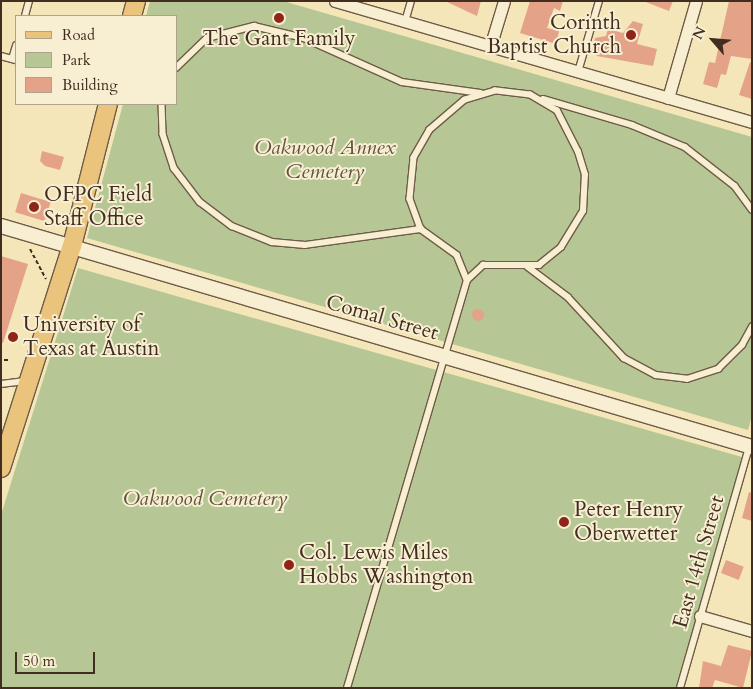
<!DOCTYPE html>
<html>
<head>
<meta charset="utf-8">
<style>
	body { margin:0 }
	#map { position:relative; width:753px; height:689px; overflow:hidden; background:#f5e6b9; font-family:Cardo,serif }
	div>[style] { position:absolute }
	.green>* { inset:0; background:#b6c694 }
	.building>* { inset:0; background:#e4a389; transform-origin:0 0 }
	.round { border-radius:50% }
	.path>* { height:2px; margin-top:-1px; transform-origin:0; background:repeating-linear-gradient(90deg,#422d21 0 4px,transparent 0 6.5px) }
	.roads { filter:drop-shadow(1px 0 #6f5b47) drop-shadow(-1px 0 #6f5b47) drop-shadow(0 1px #6f5b47) drop-shadow(0 -1px #6f5b47) }
	.service>* { height:5.5px; margin:-2.75px; padding:0 2.75px; transform-origin:2.75px; border-radius:2.75px; background:#f8efd2 }
	.minor>* { height:11px; margin:-5.5px; padding:0 5.5px; transform-origin:5.5px; border-radius:5.5px; background:#f8efd2 }
	.tertiary>* { height:14px; margin:-7px; padding:0 7px; transform-origin:7px; border-radius:7px; background:#f8efd2 }
	.primary>* { height:18px; margin:-9px; padding:0 9px; transform-origin:9px; border-radius:9px; background:#eac37c }
	.dots>* { width:14px; height:14px; translate:-50% -50%; box-sizing:border-box; border:2px solid #f8efd2; border-radius:50% }
	span { translate:-50% -50%; white-space:nowrap; text-align:center; line-height:1.15; -webkit-text-stroke:4px #f8efd2; paint-order:stroke }
	.poi-label { font-size:21px; color:#422d21 }
	.right { translate:-100% -50%; text-align:right }
	.left { translate:0 -50%; text-align:left }
	.park-label { font-size:21px; color:#5f533e; font-style:italic }
	.street-label { font-size:21px; color:#422d21 }
	.frame { position:absolute; inset:0; border:2px solid #422d21; pointer-events:none }
	.legend { position:absolute; left:15px; top:15px; width:162px; height:90px; box-sizing:border-box; background:#f8efd2; border:1px solid #afa18b; margin:0; padding:6px 9px; list-style:none; font-size:15px; color:#422d21 }
	.legend li { display:flex; align-items:center; gap:10px; height:25px }
	.legend b { width:25px; border:1px solid #afa18b }
	.north { position:absolute; left:688px; top:15px; width:50px; height:50px; -webkit-text-stroke:4px #f8efd2; paint-order:stroke; rotate:297deg; font-size:14px; font-weight:700; line-height:20px; text-align:center; color:#422d21 }
	.north::after { content:''; display:block; margin:auto; width:18px; height:22px; background:#422d21; clip-path:polygon(50% 0,100% 100%,50% 72%,0 100%) }
	.scale { position:absolute; left:15px; top:652px; width:80px; height:22px; box-sizing:border-box; border:2px solid #422d21; border-top:0; padding-left:6px; font-size:15px; line-height:18px; white-space:nowrap; color:#422d21; -webkit-text-stroke:4px #f8efd2; paint-order:stroke }
</style>
</head>
<body>
<div id="map">
	<div class="green">
		<div style="clip-path:polygon(150px 1px,283px 1px,752px 137px,752px 416px,748px 430px,87px 238px,123px 104px,176px 104px,176px 16px,146px 16px)"></div>
		<div style="clip-path:polygon(78px 268px,742px 457px,676px 688px,1px 688px,1px 515px)"></div>
	</div>
	<div class="building">
		<div style="clip-path:polygon(445px 1px,481px 1px,477px 16px)"></div>
		<div style="clip-path:polygon(530px 1px,563px 1px,560px 11px,554px 8px,547px 28px,559px 31px,556px 44px,520px 33px)"></div>
		<div style="clip-path:polygon(643px 1px,673px 1px,669px 11px)"></div>
		<div style="clip-path:polygon(729px 1px,752px 1px,752px 59px,731px 56px,726px 75px,721px 74px,717px 88px,703px 84px,709px 62px,715px 63px)"></div>
		<div style="clip-path:polygon(633px 21px,643px 24px,637px 44px,657px 49px,653px 66px,597px 56px,592px 50px,595px 38px,606px 36px,608px 29px,623px 33px)"></div>
		<div style="clip-path:polygon(750px 62px,752px 63px,752px 99px,739px 95px)"></div>
		<div style="clip-path:polygon(42px 151px,64px 157px,60px 170px,45px 166px,40px 161px)"></div>
		<div style="left:21px;top:193px;width:31px;height:20px;rotate:17deg"></div>
		<div style="clip-path:polygon(1px 256px,28px 264px,3px 343px,1px 343px)"></div>
		<div class="round" style="left:472px;top:309px;width:12px;height:12px"></div>
		<div style="clip-path:polygon(749px 492px,752px 493px,752px 521px,742px 518px)"></div>
		<div style="left:726px;top:560px;width:19px;height:14px;rotate:21deg"></div>
		<div style="clip-path:polygon(728px 645px,752px 651px,743px 688px,715px 680px,712px 688px,699px 688px,703px 661px,721px 666px)"></div>
	</div>
	<div class="path">
		<div style="left:30px;top:249px;width:34px;rotate:62deg"></div>
		<div style="left:4px;top:360px;width:5px"></div>
	</div>
	<div class="roads">
		<div class="service">
			<div style="left:25px;top:16px;width:16px;rotate:-75deg"></div>
			<div style="left:405px;top:22px;width:22px;rotate:-74deg"></div>
			<div style="left:1px;top:56px;width:16px;rotate:15deg"></div>
			<div style="left:12px;top:59px;width:14px;rotate:-73deg"></div>
			<div style="left:176px;top:68px;width:43px;rotate:-44.1deg"></div>
			<div style="left:207px;top:38px;width:49px;rotate:-14.3deg"></div>
			<div style="left:254px;top:26px;width:51px;rotate:13.5deg"></div>
			<div style="left:304px;top:38px;width:107px;rotate:24.2deg"></div>
			<div style="left:402px;top:82px;width:79px;rotate:8deg"></div>
			<div style="left:578px;top:72px;width:74px;rotate:-73.5deg"></div>
			<div style="left:543px;top:99px;width:93px;rotate:16.3deg"></div>
			<div style="left:632px;top:125px;width:57px;rotate:22.5deg"></div>
			<div style="left:685px;top:147px;width:63px;rotate:38deg"></div>
			<div style="left:735px;top:186px;width:29px;rotate:54deg"></div>
			<div style="left:162px;top:104px;width:30px;rotate:88deg"></div>
			<div style="left:163px;top:134px;width:36px;rotate:72deg"></div>
			<div style="left:174px;top:168px;width:43px;rotate:52.6deg"></div>
			<div style="left:200px;top:202px;width:40px;rotate:37deg"></div>
			<div style="left:232px;top:226px;width:43px;rotate:21.8deg"></div>
			<div style="left:272px;top:242px;width:33px;rotate:5deg"></div>
			<div style="left:305px;top:245px;width:117px;rotate:-7.9deg"></div>
			<div style="left:528px;top:267px;width:50px;rotate:36.9deg"></div>
			<div style="left:568px;top:297px;width:83px;rotate:47.4deg"></div>
			<div style="left:624px;top:358px;width:36px;rotate:28deg"></div>
			<div style="left:656px;top:375px;width:31px;rotate:7deg"></div>
			<div style="left:687px;top:379px;width:33px;rotate:-18deg"></div>
			<div style="left:718px;top:369px;width:34px;rotate:-45deg"></div>
			<div style="left:742px;top:345px;width:21px;rotate:-61deg"></div>
			<div style="left:1px;top:384px;width:25px;rotate:-7deg"></div>
			<div style="left:347px;top:688px;width:425px;rotate:-73.6deg"></div>
			<div style="left:467px;top:280px;width:22px;rotate:-43deg"></div>
			<div style="left:483px;top:265px;width:56px"></div>
			<div style="left:539px;top:265px;width:28px;rotate:-39deg"></div>
			<div style="left:561px;top:247px;width:42px;rotate:-58.6deg"></div>
			<div style="left:583px;top:211px;width:36px;rotate:-87deg"></div>
			<div style="left:585px;top:175px;width:24px;rotate:-107deg"></div>
			<div style="left:578px;top:152px;width:46px;rotate:-117.1deg"></div>
			<div style="left:557px;top:111px;width:31px;rotate:-149deg"></div>
			<div style="left:530px;top:95px;width:35px;rotate:-173deg"></div>
			<div style="left:495px;top:91px;width:31px;rotate:163deg"></div>
			<div style="left:465px;top:100px;width:46px;rotate:139.4deg"></div>
			<div style="left:430px;top:130px;width:32px;rotate:120deg"></div>
			<div style="left:414px;top:158px;width:41px;rotate:95.6deg"></div>
			<div style="left:410px;top:199px;width:32px;rotate:70deg"></div>
			<div style="left:421px;top:229px;width:44px;rotate:35.8deg"></div>
			<div style="left:457px;top:255px;width:27px;rotate:68deg"></div>
			<div style="left:680px;top:688px;width:251px;rotate:-74deg"></div>
		</div>
		<div class="minor">
			<div style="left:335px;top:1px;width:434px;rotate:16.2deg"></div>
			<div style="left:490px;top:47px;width:48px;rotate:-73.1deg"></div>
			<div style="left:668px;top:98px;width:101px;rotate:-73.9deg"></div>
			<div style="left:700px;top:616px;width:54px;rotate:16.1deg"></div>
		</div>
		<div class="tertiary">
			<div style="left:1px;top:226px;width:783px;rotate:16.4deg"></div>
		</div>
		<div class="primary">
			<div style="left:132px;top:16px;width:16px;rotate:-75deg"></div>
			<div style="left:1px;top:468px;width:233px;rotate:-72.3deg"></div>
			<div style="left:72px;top:246px;width:146px;rotate:-75.8deg"></div>
		</div>
	</div>
	<div class="dots">
		<div style="left:279px;top:18px;background:#8f2418"></div>
		<div style="left:631px;top:35px;background:#8f2418"></div>
		<div style="left:34px;top:207px;background:#8f2418"></div>
		<div style="left:13px;top:337px;background:#8f2418"></div>
		<div style="left:564px;top:522px;background:#8f2418"></div>
		<div style="left:289px;top:565px;background:#8f2418"></div>
	</div>
	<div class="poi-label">
		<span class="right" style="left:621px;top:35px">Corinth<br>Baptist Church</span>
		<span style="left:279px;top:39px">The Gant Family</span>
		<span class="left" style="left:44px;top:207px">OFPC Field<br>Staff Office</span>
		<span class="left" style="left:23px;top:337px">University of<br>Texas at Austin</span>
		<span class="left" style="left:574px;top:522px">Peter Henry<br>Oberwetter</span>
		<span class="left" style="left:299px;top:565px">Col. Lewis Miles<br>Hobbs Washington</span>
	</div>
	<div class="park-label">
		<span style="left:325px;top:160px">Oakwood Annex<br>Cemetery</span>
		<span style="left:205px;top:499px">Oakwood Cemetery</span>
	</div>
	<div class="street-label">
		<span style="left:382px;top:318px;rotate:16deg">Comal Street</span>
		<span style="left:699px;top:562px;rotate:-74deg">East 14th Street</span>
	</div>
	<div class="frame"></div>
	<ul class="legend">
	<li><b style="height:6px;background:#eac37c"></b>Road</li>
	<li><b style="height:14px;background:#b6c694"></b>Park</li>
	<li><b style="height:14px;background:#e4a389"></b>Building</li>
	</ul>
	<div class="north">N</div>
	<div class="scale">50 m</div>
</div>
</body>
</html>
